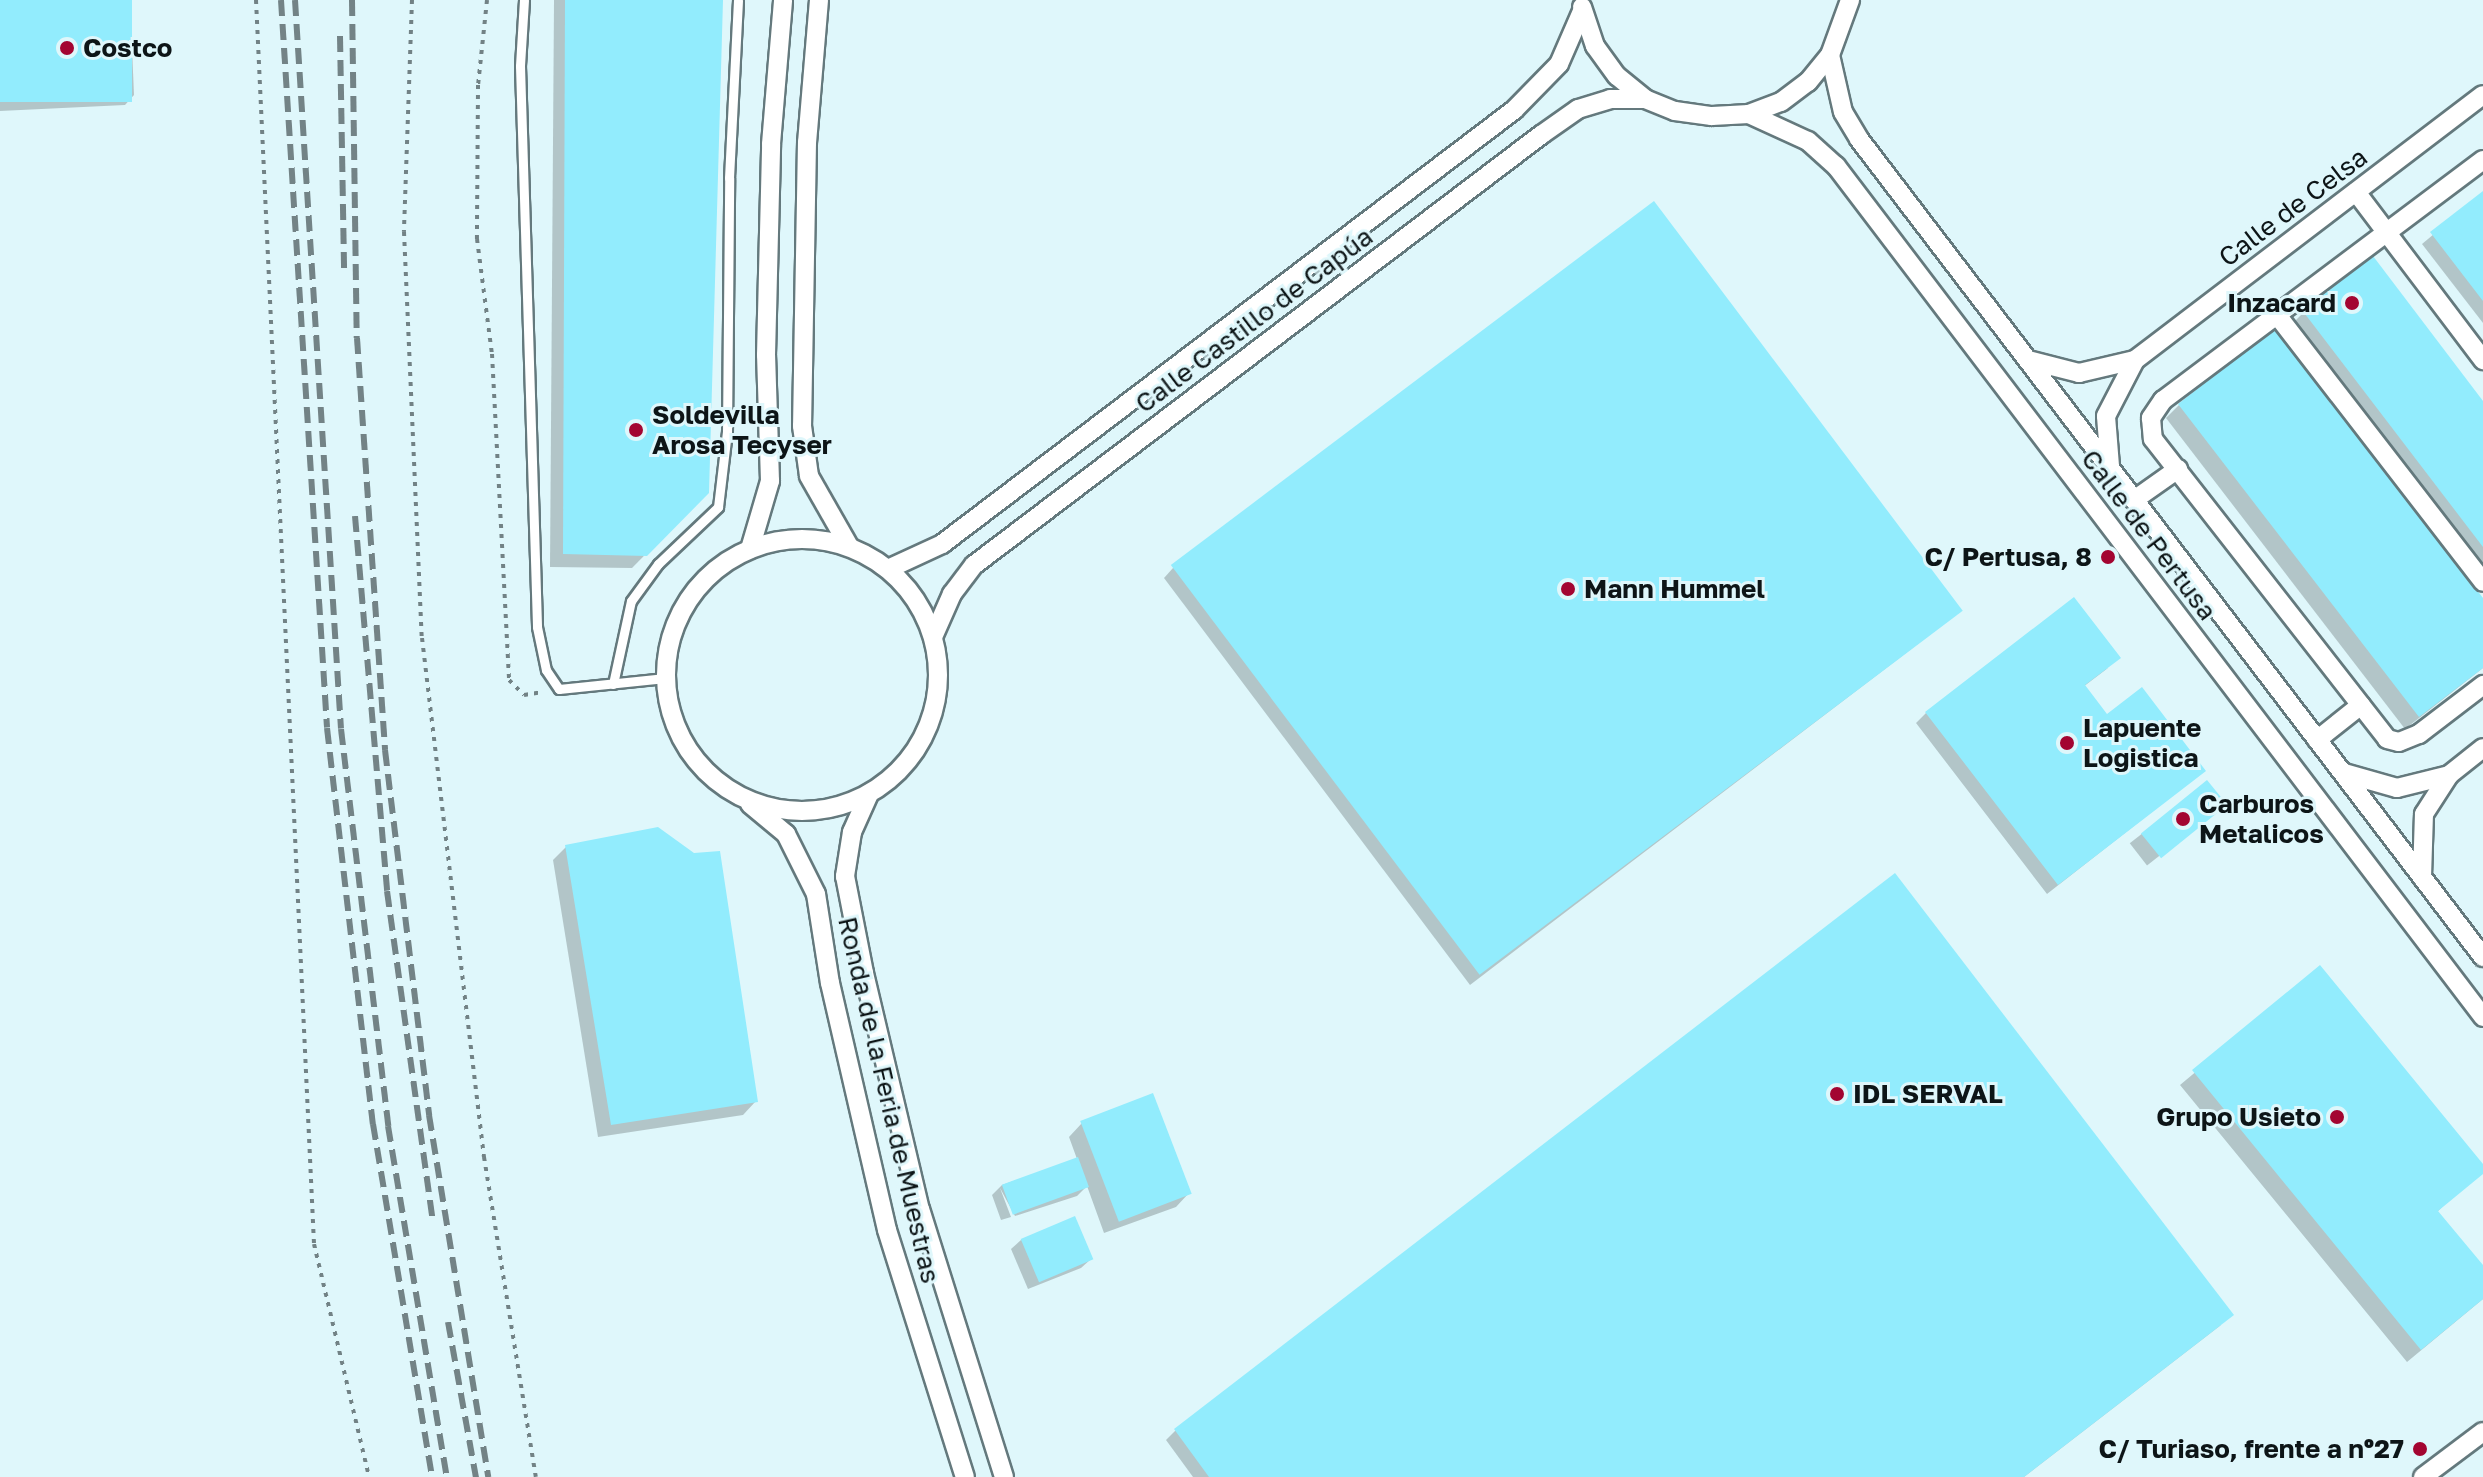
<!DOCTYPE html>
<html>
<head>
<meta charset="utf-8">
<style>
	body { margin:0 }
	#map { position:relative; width:2483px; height:1477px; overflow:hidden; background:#dff7fb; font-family:"Golos Text",sans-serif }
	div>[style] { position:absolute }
	.shadow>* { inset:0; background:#0003; transform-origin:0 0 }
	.building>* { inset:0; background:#92ecfd; transform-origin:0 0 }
	.path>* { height:4px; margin-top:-2px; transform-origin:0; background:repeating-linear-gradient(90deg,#728285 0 4px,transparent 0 10px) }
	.roads { filter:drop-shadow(2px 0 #64797d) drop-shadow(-2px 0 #64797d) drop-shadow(0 2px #64797d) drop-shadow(0 -2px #64797d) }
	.service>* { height:9px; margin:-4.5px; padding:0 4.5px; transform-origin:4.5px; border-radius:4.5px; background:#fff }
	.minor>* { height:18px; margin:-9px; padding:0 9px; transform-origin:9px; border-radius:9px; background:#fff }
	.minor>.ring { margin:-9px; padding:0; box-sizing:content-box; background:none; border:18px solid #fff; border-radius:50% }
	.rail>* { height:6px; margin-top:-3px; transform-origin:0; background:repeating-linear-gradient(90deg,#738386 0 16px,transparent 0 24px) }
	.dots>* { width:22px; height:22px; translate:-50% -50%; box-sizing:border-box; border:4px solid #dff7fb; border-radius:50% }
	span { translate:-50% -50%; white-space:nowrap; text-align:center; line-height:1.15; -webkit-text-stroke:6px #dff7fb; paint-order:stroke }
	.poi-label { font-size:26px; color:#0d1517; font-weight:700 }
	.left { translate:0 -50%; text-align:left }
	.right { translate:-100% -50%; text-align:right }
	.street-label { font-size:26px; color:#0d1517 }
</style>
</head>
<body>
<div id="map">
	<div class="shadow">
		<div style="clip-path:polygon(0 0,130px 0,134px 95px,125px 105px,0 111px)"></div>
		<div style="clip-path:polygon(554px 0,721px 0,707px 492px,632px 568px,550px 567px)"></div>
		<div style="clip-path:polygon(2483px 193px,2483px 323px,2422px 244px)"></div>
		<div style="clip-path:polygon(2304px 312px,2483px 404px,2483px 570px,2294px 322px)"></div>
		<div style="clip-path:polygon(2179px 405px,2483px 601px,2483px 668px,2405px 729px,2166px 418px)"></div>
		<div style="clip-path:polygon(1173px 568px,1961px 611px,1470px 985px,1164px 578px)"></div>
		<div style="clip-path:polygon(2108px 668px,2083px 687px,2106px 717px,2204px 771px,2047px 894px,1916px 723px,1926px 713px)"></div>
		<div style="left:2207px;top:783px;width:28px;height:98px;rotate:52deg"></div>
		<div style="clip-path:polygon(566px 847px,756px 1101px,743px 1115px,598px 1137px,553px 860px)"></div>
		<div style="clip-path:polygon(2320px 968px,2483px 1167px,2437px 1212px,2483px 1268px,2483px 1299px,2407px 1362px,2180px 1085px)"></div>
		<div style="clip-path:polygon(1082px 1123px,1189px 1193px,1176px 1207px,1104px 1233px,1087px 1186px,1077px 1196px,1015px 1216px,1000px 1188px,1011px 1217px,1001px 1220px,992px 1195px,1002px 1185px,1077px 1159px,1069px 1137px)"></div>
		<div style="clip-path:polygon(1021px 1240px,1091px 1259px,1081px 1268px,1028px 1289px,1011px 1249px)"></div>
		<div style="clip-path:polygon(2221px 1325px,2024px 1477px,1193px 1477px,1166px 1440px,1176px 1430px)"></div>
	</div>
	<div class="building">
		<div style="left:0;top:0;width:132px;height:102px"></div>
		<div style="clip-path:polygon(565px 0,723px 0,709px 493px,647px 556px,563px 554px)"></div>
		<div style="clip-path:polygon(2483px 191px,2483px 301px,2430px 232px)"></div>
		<div style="left:1654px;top:201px;width:513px;height:605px;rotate:53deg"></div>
		<div style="clip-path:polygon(2373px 256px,2483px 401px,2483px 547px,2302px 310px)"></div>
		<div style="clip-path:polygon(2275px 328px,2483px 598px,2483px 668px,2419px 717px,2178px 404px)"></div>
		<div style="clip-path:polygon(2074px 597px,2121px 658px,2085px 685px,2107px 714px,2142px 687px,2206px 771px,2058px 885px,1925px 712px)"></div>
		<div style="left:2207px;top:780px;width:32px;height:85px;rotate:51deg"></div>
		<div style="clip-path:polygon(658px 827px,694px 853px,720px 851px,758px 1102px,611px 1125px,565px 845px)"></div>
		<div style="clip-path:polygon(1895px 873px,2234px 1315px,2024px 1477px,1209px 1477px,1174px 1429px)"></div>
		<div style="clip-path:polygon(2320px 965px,2483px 1164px,2483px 1174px,2438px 1211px,2483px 1265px,2483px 1299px,2421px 1350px,2192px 1070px)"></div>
		<div style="left:1153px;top:1093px;width:108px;height:78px;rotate:69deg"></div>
		<div style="left:1078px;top:1157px;width:32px;height:81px;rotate:70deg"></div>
		<div style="left:1075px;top:1216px;width:47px;height:59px;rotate:67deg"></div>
	</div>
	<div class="path">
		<div style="left:256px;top:0;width:1245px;rotate:87.33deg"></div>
		<div style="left:314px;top:1244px;width:239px;rotate:76.7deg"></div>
		<div style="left:412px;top:0;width:232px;rotate:92deg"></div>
		<div style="left:404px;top:232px;width:406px;rotate:87.5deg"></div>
		<div style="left:422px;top:638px;width:523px;rotate:83.19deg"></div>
		<div style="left:484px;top:1157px;width:324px;rotate:80.8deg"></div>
		<div style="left:487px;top:0;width:85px;rotate:96deg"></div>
		<div style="left:478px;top:85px;width:154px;rotate:90.4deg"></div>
		<div style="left:477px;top:239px;width:116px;rotate:82.6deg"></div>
		<div style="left:492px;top:354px;width:326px;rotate:87deg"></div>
		<div style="left:509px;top:680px;width:21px;rotate:45deg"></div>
		<div style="left:524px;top:695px;width:19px;rotate:-9deg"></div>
	</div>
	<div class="roads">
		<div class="service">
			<div style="left:524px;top:0;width:66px;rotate:93.5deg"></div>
			<div style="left:520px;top:66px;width:561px;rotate:88.26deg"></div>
			<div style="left:537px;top:627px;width:44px;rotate:78.2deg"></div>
			<div style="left:546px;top:670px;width:23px;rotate:56deg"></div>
			<div style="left:559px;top:689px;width:107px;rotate:-5.9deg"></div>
			<div style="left:613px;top:684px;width:85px;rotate:-77.8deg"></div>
			<div style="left:631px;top:601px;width:46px;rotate:-53.9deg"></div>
			<div style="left:658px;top:564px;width:83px;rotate:-43.5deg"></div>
			<div style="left:718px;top:507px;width:76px;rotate:-83.2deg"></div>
			<div style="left:727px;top:432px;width:254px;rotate:-89.5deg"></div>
			<div style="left:729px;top:178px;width:178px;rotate:-87.1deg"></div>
		</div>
		<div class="minor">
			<div style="left:819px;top:0;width:143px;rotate:94.8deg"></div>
			<div style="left:807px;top:142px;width:284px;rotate:91deg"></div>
			<div style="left:802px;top:426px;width:50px;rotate:82deg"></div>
			<div style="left:809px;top:476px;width:81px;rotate:60.3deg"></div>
			<div style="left:1582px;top:7px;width:41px;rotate:71.6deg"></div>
			<div style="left:1595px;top:46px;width:37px;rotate:54deg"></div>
			<div style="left:1617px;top:76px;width:36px;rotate:39deg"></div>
			<div style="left:1645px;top:99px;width:32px;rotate:22deg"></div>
			<div style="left:1675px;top:111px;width:37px;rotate:8deg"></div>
			<div style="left:1712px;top:116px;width:37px;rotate:-3deg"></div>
			<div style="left:1749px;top:114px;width:34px;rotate:-21deg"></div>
			<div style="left:1781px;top:102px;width:34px;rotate:-37deg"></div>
			<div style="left:1808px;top:82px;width:35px;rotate:-51deg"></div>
			<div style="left:1830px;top:55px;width:59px;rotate:-70deg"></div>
			<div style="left:1830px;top:55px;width:58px;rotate:77.2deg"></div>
			<div style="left:1843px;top:112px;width:31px;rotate:59deg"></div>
			<div style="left:1859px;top:139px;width:1029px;rotate:52.66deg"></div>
			<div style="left:1749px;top:114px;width:65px;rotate:24.6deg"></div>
			<div style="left:1808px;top:141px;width:38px;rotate:42deg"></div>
			<div style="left:1836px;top:166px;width:1069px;rotate:52.75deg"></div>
			<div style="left:2483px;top:160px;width:400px;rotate:143.1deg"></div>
			<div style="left:2163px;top:400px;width:22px;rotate:124deg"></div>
			<div style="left:2151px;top:418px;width:21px;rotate:85deg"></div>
			<div style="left:2153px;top:439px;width:380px;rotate:52deg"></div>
			<div style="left:2387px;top:739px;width:12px;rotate:14deg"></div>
			<div style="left:2399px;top:742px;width:22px;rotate:-22deg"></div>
			<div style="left:2419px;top:734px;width:81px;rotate:-37.4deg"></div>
			<div style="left:2356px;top:192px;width:211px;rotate:52.9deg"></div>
			<div style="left:2277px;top:315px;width:337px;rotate:52.3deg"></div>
			<div style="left:2028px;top:360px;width:53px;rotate:14.3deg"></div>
			<div style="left:2079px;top:373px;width:57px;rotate:-13.1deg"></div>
			<div style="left:2135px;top:360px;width:437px;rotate:-37.3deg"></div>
			<div style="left:2110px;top:466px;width:50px;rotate:-94.6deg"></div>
			<div style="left:2106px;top:416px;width:63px;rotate:-62.6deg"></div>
			<div style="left:2134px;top:500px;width:54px;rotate:-35.2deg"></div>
			<div class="ring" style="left:666px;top:539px;width:254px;height:254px"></div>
			<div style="left:750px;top:549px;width:71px;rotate:-73.6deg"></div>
			<div style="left:770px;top:481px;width:126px;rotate:-91.8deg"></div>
			<div style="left:766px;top:355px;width:211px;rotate:-88.6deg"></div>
			<div style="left:771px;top:144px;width:144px;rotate:-85.2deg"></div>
			<div style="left:888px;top:569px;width:60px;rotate:-24.8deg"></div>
			<div style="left:942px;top:544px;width:718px;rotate:-37.19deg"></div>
			<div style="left:1514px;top:110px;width:64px;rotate:-45.6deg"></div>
			<div style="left:1559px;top:64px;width:58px;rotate:-66.5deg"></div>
			<div style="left:933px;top:637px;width:47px;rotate:-66.2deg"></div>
			<div style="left:952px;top:594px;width:36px;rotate:-53deg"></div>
			<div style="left:974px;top:565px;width:712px;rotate:-37.18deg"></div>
			<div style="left:1541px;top:135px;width:45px;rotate:-35.1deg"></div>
			<div style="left:1578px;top:109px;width:34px;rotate:-17deg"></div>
			<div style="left:1610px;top:99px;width:35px"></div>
			<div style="left:2317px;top:740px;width:56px;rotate:-38.5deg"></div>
			<div style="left:2344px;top:773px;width:55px;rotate:15.8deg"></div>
			<div style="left:2397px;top:788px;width:54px;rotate:-14deg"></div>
			<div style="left:869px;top:794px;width:42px;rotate:114.1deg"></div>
			<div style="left:852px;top:832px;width:45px;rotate:99deg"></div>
			<div style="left:845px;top:876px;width:99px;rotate:78.9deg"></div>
			<div style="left:864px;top:973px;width:243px;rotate:76.7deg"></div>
			<div style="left:920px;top:1209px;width:281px;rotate:72.6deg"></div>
			<div style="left:750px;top:804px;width:47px;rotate:39.8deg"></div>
			<div style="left:786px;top:834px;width:67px;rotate:63.4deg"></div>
			<div style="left:816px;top:894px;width:90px;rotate:81.1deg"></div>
			<div style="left:830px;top:983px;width:253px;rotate:77deg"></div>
			<div style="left:887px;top:1230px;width:259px;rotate:72.5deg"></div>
			<div style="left:2422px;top:877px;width:63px;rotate:-88.2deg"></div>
			<div style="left:2424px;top:814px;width:46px;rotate:-57.3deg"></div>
			<div style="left:2449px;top:775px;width:43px;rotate:-38.5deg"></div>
			<div style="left:2423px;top:1477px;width:75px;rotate:-36.9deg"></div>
		</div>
	</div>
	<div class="rail">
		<div style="left:281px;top:0;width:729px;rotate:86.38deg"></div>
		<div style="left:327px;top:728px;width:399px;rotate:83.4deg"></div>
		<div style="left:373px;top:1124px;width:358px;rotate:80.5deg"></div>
		<div style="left:295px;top:0;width:730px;rotate:86.39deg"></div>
		<div style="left:341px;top:729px;width:400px;rotate:83.2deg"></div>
		<div style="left:388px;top:1126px;width:356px;rotate:80.5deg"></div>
		<div style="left:352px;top:0;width:338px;rotate:89.2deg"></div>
		<div style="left:357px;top:338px;width:413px;rotate:86.1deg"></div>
		<div style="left:385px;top:750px;width:368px;rotate:83.1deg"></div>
		<div style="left:429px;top:1115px;width:367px;rotate:80.7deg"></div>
		<div style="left:340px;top:36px;width:232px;rotate:89deg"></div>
		<div style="left:355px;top:516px;width:376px;rotate:85.1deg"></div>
		<div style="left:387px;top:891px;width:335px;rotate:82.1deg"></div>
		<div style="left:448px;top:1322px;width:158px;rotate:79.8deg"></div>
	</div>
	<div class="dots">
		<div style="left:67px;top:48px;background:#a30531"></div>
		<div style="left:2352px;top:303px;background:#a30531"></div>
		<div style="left:636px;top:430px;background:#a30531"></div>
		<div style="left:2108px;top:557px;background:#a30531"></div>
		<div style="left:1568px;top:589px;background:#a30531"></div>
		<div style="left:2067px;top:743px;background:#a30531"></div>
		<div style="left:2183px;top:819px;background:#a30531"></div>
		<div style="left:1837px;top:1094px;background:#a30531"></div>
		<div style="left:2337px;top:1117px;background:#a30531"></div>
		<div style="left:2420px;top:1449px;background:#a30531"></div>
	</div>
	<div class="poi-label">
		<span class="left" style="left:83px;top:48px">Costco</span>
		<span class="right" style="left:2336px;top:303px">Inzacard</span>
		<span class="left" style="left:652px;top:430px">Soldevilla<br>Arosa Tecyser</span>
		<span class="right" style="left:2092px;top:557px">C/ Pertusa, 8</span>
		<span class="left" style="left:1584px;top:589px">Mann Hummel</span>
		<span class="left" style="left:2083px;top:743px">Lapuente<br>Logistica</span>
		<span class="left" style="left:2199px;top:819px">Carburos<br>Metalicos</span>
		<span class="left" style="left:1853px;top:1094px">IDL SERVAL</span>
		<span class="right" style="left:2321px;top:1117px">Grupo Usieto</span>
		<span class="right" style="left:2404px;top:1449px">C/ Turiaso, frente a nº27</span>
	</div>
	<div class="street-label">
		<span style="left:2293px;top:207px;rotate:-37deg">Calle de Celsa</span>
		<span style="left:1254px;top:320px;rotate:-37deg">Calle Castillo de Capúa</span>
		<span style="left:2149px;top:535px;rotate:53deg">Calle de Pertusa</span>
		<span style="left:889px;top:1100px;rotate:77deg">Ronda de la Feria de Muestras</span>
	</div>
</div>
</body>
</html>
